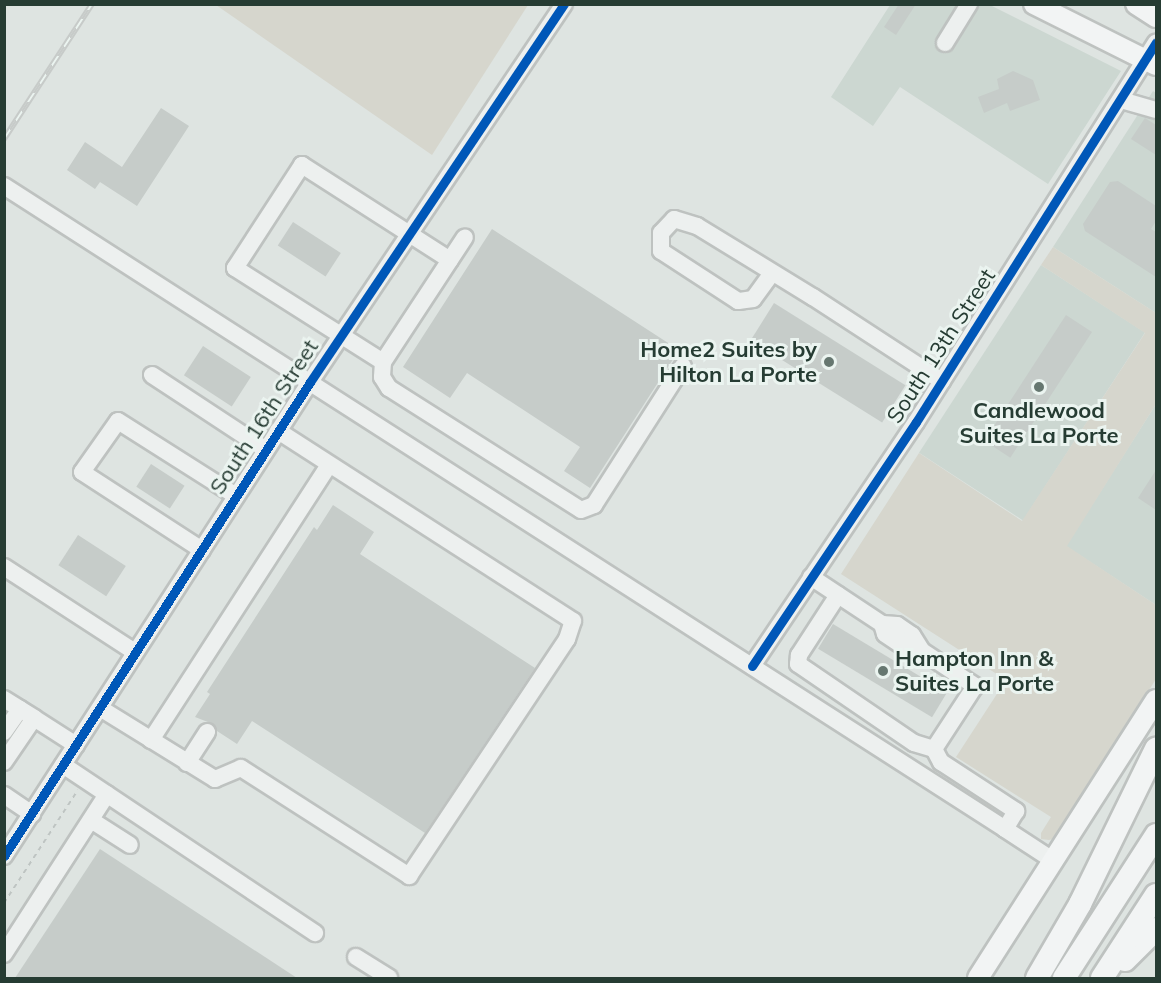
<!DOCTYPE html>
<html>
<head>
<meta charset="utf-8">
<style>
	body { margin:0 }
	#map { position:relative; width:1161px; height:983px; overflow:hidden; background:#dee4e1; font-family:Mulish,sans-serif }
	div>[style] { position:absolute }
	.built>* { inset:0; background:#ccd7d1; transform-origin:0 0 }
	.green>* { inset:0; background:#d6d6cd }
	.building>* { inset:0; background:#c6ccc9; transform-origin:0 0 }
	.path>* { height:2px; margin-top:-1px; transform-origin:0; background:repeating-linear-gradient(90deg,#bec4c2 0 4.5px,transparent 0 9px) }
	.roads { filter:drop-shadow(2px 0 #bec2c0) drop-shadow(-2px 0 #bec2c0) drop-shadow(0 2px #bec2c0) drop-shadow(0 -2px #bec2c0) }
	.minor>* { height:16px; margin:-8px; padding:0 8px; transform-origin:8px; border-radius:8px; background:#edf0ef }
	.major>* { height:20px; margin:-10px; padding:0 10px; transform-origin:10px; border-radius:10px; background:#f2f4f4 }
	.highway>* { height:22px; margin:-11px; padding:0 11px; transform-origin:11px; border-radius:11px; background:#f2f4f4 }
	.rail>* { height:6px; margin-top:-3px; transform-origin:0; background:repeating-linear-gradient(90deg,#ebf4f0 0 11px,#c7cbc9 0 22px); box-sizing:border-box; border-block:2px solid #c7cbc9 }
	.cycleway>* { height:9px; margin:-4.5px; padding:0 4.5px; transform-origin:4.5px; border-radius:4.5px; background:#0057b8 }
	.dots>* { width:16px; height:16px; translate:-50% -50%; box-sizing:border-box; border:3px solid #ebf4f0; border-radius:50% }
	span { translate:-50% -50%; white-space:nowrap; text-align:center; line-height:1.15; -webkit-text-stroke:6px #ebf4f0; paint-order:stroke }
	.street-label { font-size:22px; color:#263c33 }
	.poi-label { font-size:22px; color:#263c33; font-weight:700 }
	.right { translate:-100% -50%; text-align:right }
	.left { translate:0 -50%; text-align:left }
	.frame { position:absolute; inset:0; border:6px solid #263c33; pointer-events:none }
</style>
</head>
<body>
<div id="map">
	<div class="built">
		<div style="clip-path:polygon(890px 5px,990px 5px,1121px 71px,1048px 184px,900px 87px,873px 126px,831px 97px)"></div>
		<div style="clip-path:polygon(1153px 91px,1156px 93px,1156px 313px,1053px 247px)"></div>
		<div style="left:1041px;top:265px;width:124px;height:224px;rotate:33deg"></div>
		<div style="clip-path:polygon(1156px 404px,1156px 605px,1066px 546px)"></div>
	</div>
	<div class="green">
		<div style="clip-path:polygon(216px 5px,528px 5px,432px 155px)"></div>
		<div style="clip-path:polygon(1053px 247px,1156px 313px,1156px 404px,1067px 546px,1156px 605px,1156px 679px,1056px 838px,1049px 840px,1041px 839px,1041px 833px,1051px 817px,956px 757px,1006px 680px,841px 574px,919px 453px,1022px 521px,1145px 333px,1041px 265px)"></div>
	</div>
	<div class="building">
		<div style="clip-path:polygon(899px 4px,916px 4px,896px 35px,884px 27px)"></div>
		<div style="clip-path:polygon(1013px 71px,1033px 80px,1040px 100px,1010px 111px,1007px 103px,984px 113px,978px 97px,999px 89px,997px 79px)"></div>
		<div style="clip-path:polygon(161px 108px,189px 126px,137px 206px,100px 182px,95px 189px,67px 170px,85px 142px,122px 167px)"></div>
		<div style="clip-path:polygon(1145px 118px,1156px 125px,1156px 155px,1131px 139px)"></div>
		<div style="clip-path:polygon(1118px 181px,1156px 206px,1156px 221px,1151px 229px,1156px 232px,1156px 277px,1085px 231px,1083px 224px,1110px 182px)"></div>
		<div style="left:293px;top:222px;width:57px;height:28px;rotate:33deg"></div>
		<div style="clip-path:polygon(492px 229px,679px 350px,590px 488px,564px 471px,580px 447px,467px 373px,450px 398px,403px 367px)"></div>
		<div style="left:774px;top:303px;width:155px;height:44px;rotate:32deg"></div>
		<div style="left:1066px;top:315px;width:31px;height:150px;rotate:33deg"></div>
		<div style="left:203px;top:346px;width:57px;height:35px;rotate:33deg"></div>
		<div style="left:151px;top:464px;width:40px;height:27px;rotate:33deg"></div>
		<div style="clip-path:polygon(1156px 470px,1156px 510px,1138px 498px)"></div>
		<div style="clip-path:polygon(333px 505px,374px 532px,360px 554px,535px 668px,425px 833px,252px 721px,237px 744px,217px 731px,213px 724px,195px 717px,210px 694px,207px 692px,314px 527px,317px 530px)"></div>
		<div style="left:78px;top:535px;width:57px;height:36px;rotate:33deg"></div>
		<div style="left:833px;top:624px;width:133px;height:29px;rotate:31deg"></div>
		<div style="clip-path:polygon(100px 849px,297px 978px,15px 978px)"></div>
	</div>
	<div class="path">
		<div style="left:4px;top:903px;width:135px;rotate:-56.8deg"></div>
	</div>
	<div class="roads">
		<div class="minor">
			<div style="left:945px;top:43px;width:46px;rotate:-58.4deg"></div>
			<div style="left:1121px;top:100px;width:36px;rotate:16deg"></div>
			<div style="left:4px;top:186px;width:1190px;rotate:32.71deg"></div>
			<div style="left:450px;top:260px;width:176px;rotate:-147.3deg"></div>
			<div style="left:302px;top:165px;width:123px;rotate:123deg"></div>
			<div style="left:235px;top:268px;width:175px;rotate:32.4deg"></div>
			<div style="left:383px;top:362px;width:15px;rotate:94deg"></div>
			<div style="left:382px;top:377px;width:13px;rotate:58deg"></div>
			<div style="left:389px;top:388px;width:227px;rotate:32.4deg"></div>
			<div style="left:581px;top:510px;width:14px;rotate:-21deg"></div>
			<div style="left:594px;top:505px;width:165px;rotate:-57.4deg"></div>
			<div style="left:772px;top:273px;width:32px;rotate:126deg"></div>
			<div style="left:753px;top:299px;width:15px;rotate:172deg"></div>
			<div style="left:738px;top:301px;width:92px;rotate:-147deg"></div>
			<div style="left:661px;top:251px;width:18px;rotate:-90deg"></div>
			<div style="left:661px;top:233px;width:19px;rotate:-47deg"></div>
			<div style="left:674px;top:219px;width:24px;rotate:17deg"></div>
			<div style="left:697px;top:226px;width:136px;rotate:31.5deg"></div>
			<div style="left:813px;top:297px;width:154px;rotate:33.1deg"></div>
			<div style="left:383px;top:362px;width:149px;rotate:-56.7deg"></div>
			<div style="left:152px;top:375px;width:136px;rotate:33.3deg"></div>
			<div style="left:202px;top:550px;width:143px;rotate:-147deg"></div>
			<div style="left:82px;top:472px;width:62px;rotate:-54.8deg"></div>
			<div style="left:118px;top:421px;width:140px;rotate:32.4deg"></div>
			<div style="left:4px;top:567px;width:156px;rotate:33deg"></div>
			<div style="left:811px;top:577px;width:85px;rotate:33.5deg"></div>
			<div style="left:882px;top:624px;width:15px;rotate:4deg"></div>
			<div style="left:897px;top:625px;width:18px;rotate:34deg"></div>
			<div style="left:912px;top:635px;width:19px;rotate:58deg"></div>
			<div style="left:922px;top:651px;width:64px;rotate:33.4deg"></div>
			<div style="left:975px;top:686px;width:75px;rotate:123.1deg"></div>
			<div style="left:838px;top:595px;width:72px;rotate:123deg"></div>
			<div style="left:799px;top:655px;width:9px;rotate:96deg"></div>
			<div style="left:798px;top:664px;width:140px;rotate:34.3deg"></div>
			<div style="left:914px;top:743px;width:21px;rotate:17deg"></div>
			<div style="left:934px;top:749px;width:15px;rotate:62deg"></div>
			<div style="left:941px;top:762px;width:90px;rotate:33.2deg"></div>
			<div style="left:1016px;top:811px;width:21px;rotate:121deg"></div>
			<div style="left:1005px;top:829px;width:59px;rotate:33.1deg"></div>
			<div style="left:882px;top:624px;width:10px;rotate:73deg"></div>
			<div style="left:885px;top:634px;width:27px;rotate:34deg"></div>
			<div style="left:907px;top:649px;width:12px"></div>
			<div style="left:752px;top:666px;width:294px;rotate:-56.1deg"></div>
			<div style="left:916px;top:422px;width:449px;rotate:-57.7deg"></div>
			<div style="left:4px;top:699px;width:36px;rotate:32deg"></div>
			<div style="left:100px;top:708px;width:135px;rotate:31.7deg"></div>
			<div style="left:215px;top:779px;width:28px;rotate:-23deg"></div>
			<div style="left:241px;top:768px;width:200px;rotate:32.7deg"></div>
			<div style="left:409px;top:876px;width:285px;rotate:-56.3deg"></div>
			<div style="left:567px;top:639px;width:19px;rotate:-72deg"></div>
			<div style="left:573px;top:621px;width:351px;rotate:-147.2deg"></div>
			<div style="left:4px;top:732px;width:28px;rotate:-55deg"></div>
			<div style="left:151px;top:740px;width:328px;rotate:-57.1deg"></div>
			<div style="left:4px;top:762px;width:53px;rotate:-55.7deg"></div>
			<div style="left:34px;top:718px;width:50px;rotate:32.7deg"></div>
			<div style="left:187px;top:763px;width:37px;rotate:-57deg"></div>
			<div style="left:63px;top:765px;width:303px;rotate:33.7deg"></div>
			<div style="left:4px;top:795px;width:34px;rotate:34deg"></div>
			<div style="left:91px;top:820px;width:46px;rotate:32.7deg"></div>
			<div style="left:4px;top:856px;width:564px;rotate:-57.15deg"></div>
			<div style="left:310px;top:382px;width:455px;rotate:-56.1deg"></div>
			<div style="left:4px;top:954px;width:190px;rotate:-57.2deg"></div>
			<div style="left:356px;top:957px;width:39px;rotate:32deg"></div>
		</div>
		<div class="major">
			<div style="left:1034px;top:4px;width:136px;rotate:26.6deg"></div>
			<div style="left:1136px;top:4px;width:24px;rotate:33deg"></div>
			<div style="left:978px;top:978px;width:330px;rotate:-57.4deg"></div>
		</div>
		<div class="highway">
			<div style="left:1125px;top:960px;width:44px;rotate:-45deg"></div>
			<div style="left:1037px;top:978px;width:86px;rotate:-59.8deg"></div>
			<div style="left:1080px;top:904px;width:173px;rotate:-63.9deg"></div>
			<div style="left:1064px;top:978px;width:170px;rotate:-57.2deg"></div>
			<div style="left:1102px;top:978px;width:99px;rotate:-57deg"></div>
		</div>
	</div>
	<div class="rail">
		<div style="left:4px;top:139px;width:161px;rotate:-56.9deg"></div>
	</div>
	<div class="cycleway">
		<div style="left:752px;top:666px;width:294px;rotate:-56.1deg"></div>
		<div style="left:916px;top:422px;width:449px;rotate:-57.7deg"></div>
		<div style="left:4px;top:856px;width:564px;rotate:-57.15deg"></div>
		<div style="left:310px;top:382px;width:455px;rotate:-56.1deg"></div>
	</div>
	<div class="dots">
		<div style="left:829px;top:362px;background:#667770"></div>
		<div style="left:1039px;top:387px;background:#667770"></div>
		<div style="left:883px;top:671px;background:#667770"></div>
	</div>
	<div class="street-label">
		<span style="left:941px;top:346px;rotate:-57deg">South 13th Street</span>
		<span style="left:264px;top:417px;rotate:-57deg">South 16th Street</span>
	</div>
	<div class="poi-label">
		<span class="right" style="left:817px;top:362px">Home2 Suites by<br>Hilton La Porte</span>
		<span style="left:1039px;top:423px">Candlewood<br>Suites La Porte</span>
		<span class="left" style="left:895px;top:671px">Hampton Inn &amp;<br>Suites La Porte</span>
	</div>
	<div class="frame"></div>
</div>
</body>
</html>
